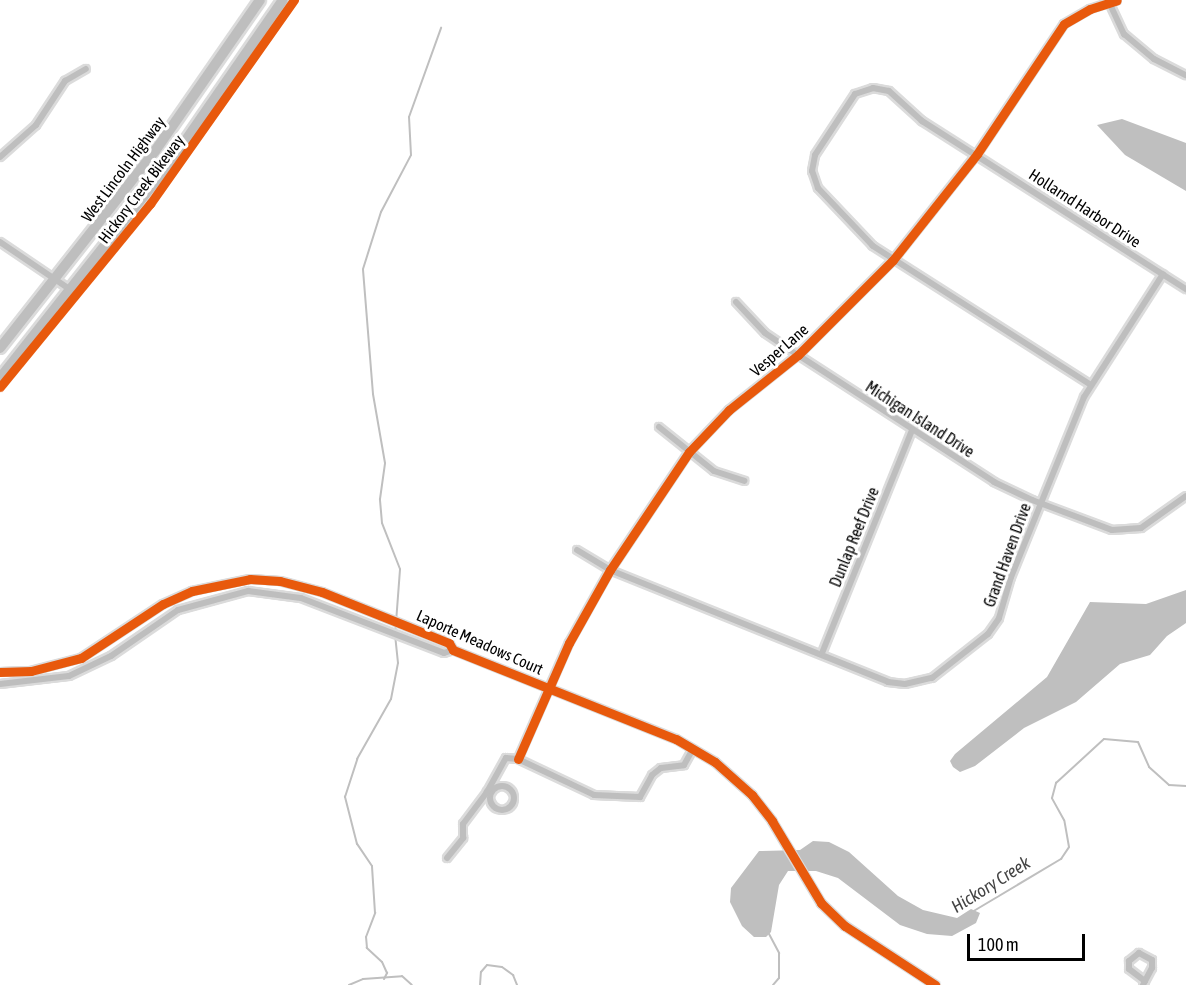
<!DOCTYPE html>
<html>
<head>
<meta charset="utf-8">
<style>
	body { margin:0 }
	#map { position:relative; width:1186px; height:985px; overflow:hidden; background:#fff; font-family:"Asap Condensed",sans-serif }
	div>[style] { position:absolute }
	.water>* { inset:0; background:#bfbfbf }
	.stream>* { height:2px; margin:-1px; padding:0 1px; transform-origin:1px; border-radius:1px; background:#bfbfbf }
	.roads { filter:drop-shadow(2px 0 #dbdbdb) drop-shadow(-2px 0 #dbdbdb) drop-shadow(0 2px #dbdbdb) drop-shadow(0 -2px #dbdbdb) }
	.minor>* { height:6px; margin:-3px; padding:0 3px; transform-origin:3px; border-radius:3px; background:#bebebe }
	.minor>.ring { margin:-3px; padding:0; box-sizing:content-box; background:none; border:6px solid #bebebe; border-radius:50% }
	.primary>* { height:10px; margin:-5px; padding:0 5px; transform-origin:5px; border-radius:5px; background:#bebebe }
	.cycleway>* { height:9px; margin:-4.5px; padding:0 4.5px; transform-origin:4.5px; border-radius:4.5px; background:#e8590c }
	span { translate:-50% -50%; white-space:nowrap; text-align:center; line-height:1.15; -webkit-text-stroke:6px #fff; paint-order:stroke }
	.street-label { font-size:16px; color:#000 }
	.water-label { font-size:18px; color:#444; font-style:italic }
	.scale { position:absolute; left:967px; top:934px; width:118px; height:27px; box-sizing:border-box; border:3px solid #000; border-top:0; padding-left:8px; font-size:18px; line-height:21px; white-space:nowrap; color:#000; -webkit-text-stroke:4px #fff; paint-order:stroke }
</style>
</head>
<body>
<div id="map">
	<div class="water">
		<div style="clip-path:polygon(1122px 119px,1186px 143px,1186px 191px,1125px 155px,1097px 125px)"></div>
		<div style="clip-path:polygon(1186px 590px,1186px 623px,1167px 636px,1150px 655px,1120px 664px,1076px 702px,1024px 728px,975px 766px,960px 772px,953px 767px,950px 761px,955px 754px,1047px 677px,1090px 602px,1146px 604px)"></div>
		<div style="clip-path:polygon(813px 841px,829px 842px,849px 852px,898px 896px,923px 910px,957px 918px,971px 909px,980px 913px,976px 923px,952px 936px,927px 934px,900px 925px,838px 878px,816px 871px,788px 871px,779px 885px,771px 932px,766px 937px,754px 937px,742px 926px,730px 902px,731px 888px,759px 851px,800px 850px)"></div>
	</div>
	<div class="stream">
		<div style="left:972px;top:912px;width:104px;rotate:-30.8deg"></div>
		<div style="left:1061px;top:859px;width:14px;rotate:-56deg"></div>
		<div style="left:1069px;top:847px;width:27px;rotate:-100deg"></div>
		<div style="left:1064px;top:820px;width:25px;rotate:-119deg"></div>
		<div style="left:1052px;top:798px;width:16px;rotate:-75deg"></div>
		<div style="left:1056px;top:783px;width:65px;rotate:-42.5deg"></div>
		<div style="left:1104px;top:739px;width:34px;rotate:5deg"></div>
		<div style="left:1138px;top:742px;width:27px;rotate:66deg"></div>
		<div style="left:1149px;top:767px;width:27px;rotate:42deg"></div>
		<div style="left:1169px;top:785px;width:17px;rotate:3deg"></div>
		<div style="left:768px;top:932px;width:24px;rotate:62deg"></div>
		<div style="left:779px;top:953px;width:25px;rotate:90deg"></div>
		<div style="left:779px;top:978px;width:9px;rotate:131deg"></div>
		<div style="left:384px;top:979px;width:7px;rotate:-63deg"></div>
		<div style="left:387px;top:973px;width:12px;rotate:-114deg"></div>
		<div style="left:382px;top:962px;width:21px;rotate:-137deg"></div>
		<div style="left:367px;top:948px;width:11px;rotate:-95deg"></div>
		<div style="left:366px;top:937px;width:26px;rotate:-69deg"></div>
		<div style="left:375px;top:913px;width:47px;rotate:-93.7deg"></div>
		<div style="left:372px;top:866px;width:27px;rotate:-124deg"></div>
		<div style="left:357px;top:844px;width:49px;rotate:-104.3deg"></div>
		<div style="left:345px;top:797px;width:40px;rotate:-72deg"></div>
		<div style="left:357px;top:759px;width:69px;rotate:-60.5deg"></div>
		<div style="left:391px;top:699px;width:37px;rotate:-79deg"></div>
		<div style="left:398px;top:663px;width:27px;rotate:-96deg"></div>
		<div style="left:395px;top:636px;width:67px;rotate:-85.7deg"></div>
		<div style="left:400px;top:569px;width:49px;rotate:-111.4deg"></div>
		<div style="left:382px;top:523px;width:24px;rotate:-95deg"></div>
		<div style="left:380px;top:499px;width:36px;rotate:-82deg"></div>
		<div style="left:385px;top:463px;width:70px;rotate:-99.9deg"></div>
		<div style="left:373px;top:394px;width:125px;rotate:-94.6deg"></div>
		<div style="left:363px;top:269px;width:60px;rotate:-72.5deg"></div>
		<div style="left:381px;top:212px;width:64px;rotate:-62.2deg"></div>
		<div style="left:411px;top:155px;width:38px;rotate:-93deg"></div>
		<div style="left:409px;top:117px;width:95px;rotate:-70.2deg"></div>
		<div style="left:349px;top:985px;width:15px;rotate:-23deg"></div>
		<div style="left:363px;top:979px;width:39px;rotate:-4deg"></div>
		<div style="left:402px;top:976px;width:13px;rotate:42deg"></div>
		<div style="left:480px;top:985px;width:13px;rotate:-86deg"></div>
		<div style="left:481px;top:972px;width:9px;rotate:-49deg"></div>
		<div style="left:487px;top:965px;width:15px;rotate:8deg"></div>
		<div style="left:502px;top:967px;width:14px;rotate:36deg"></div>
		<div style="left:513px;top:975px;width:11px;rotate:68deg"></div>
	</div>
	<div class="roads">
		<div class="minor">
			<div style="left:1108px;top:0;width:38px;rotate:65deg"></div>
			<div style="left:1124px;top:34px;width:39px;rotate:40deg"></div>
			<div style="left:1154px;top:59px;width:36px;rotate:27deg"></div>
			<div style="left:0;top:157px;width:48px;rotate:-41.6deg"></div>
			<div style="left:36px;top:125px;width:53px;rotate:-56.6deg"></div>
			<div style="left:65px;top:81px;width:24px;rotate:-30deg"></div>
			<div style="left:0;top:242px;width:86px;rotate:34.1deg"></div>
			<div style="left:736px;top:302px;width:42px;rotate:46.9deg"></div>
			<div style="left:765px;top:333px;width:40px;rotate:34deg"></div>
			<div style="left:798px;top:355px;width:234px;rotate:32.9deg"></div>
			<div style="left:994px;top:482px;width:42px;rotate:25.3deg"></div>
			<div style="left:1032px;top:500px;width:85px;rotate:20.6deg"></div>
			<div style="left:1112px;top:530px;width:29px;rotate:-4deg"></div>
			<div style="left:1141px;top:528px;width:55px;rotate:-35.4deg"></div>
			<div style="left:1091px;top:385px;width:259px;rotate:-147.5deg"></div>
			<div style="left:873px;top:246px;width:80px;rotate:-133.5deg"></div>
			<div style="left:818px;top:188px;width:18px;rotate:-109deg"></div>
			<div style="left:812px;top:171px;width:16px;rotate:-79deg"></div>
			<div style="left:815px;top:155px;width:73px;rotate:-56.7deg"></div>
			<div style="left:855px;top:94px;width:19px;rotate:-18deg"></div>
			<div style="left:873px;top:88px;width:16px;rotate:11deg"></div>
			<div style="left:889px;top:91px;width:45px;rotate:42.3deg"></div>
			<div style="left:922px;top:121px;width:313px;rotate:32.5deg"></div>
			<div style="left:659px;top:427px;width:70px;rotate:38.7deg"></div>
			<div style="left:714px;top:471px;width:32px;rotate:18deg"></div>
			<div style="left:577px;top:550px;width:39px;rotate:31deg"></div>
			<div style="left:610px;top:570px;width:300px;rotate:21.9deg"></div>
			<div style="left:888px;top:682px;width:17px;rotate:7deg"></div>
			<div style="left:905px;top:684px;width:28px;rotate:-13deg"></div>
			<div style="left:932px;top:678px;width:71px;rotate:-38.2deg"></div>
			<div style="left:988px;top:634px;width:19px;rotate:-55deg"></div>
			<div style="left:999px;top:618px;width:43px;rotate:-73.7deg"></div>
			<div style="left:1011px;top:577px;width:194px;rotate:-67.9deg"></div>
			<div style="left:1084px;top:397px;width:146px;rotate:-57.3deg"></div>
			<div style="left:822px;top:653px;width:240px;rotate:-68deg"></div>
			<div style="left:0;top:672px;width:31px;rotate:-2deg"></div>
			<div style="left:31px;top:671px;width:52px;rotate:-14.6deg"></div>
			<div style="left:81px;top:658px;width:98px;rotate:-33.4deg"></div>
			<div style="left:163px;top:604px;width:32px;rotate:-24deg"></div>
			<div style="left:192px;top:591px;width:59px;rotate:-11.7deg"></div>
			<div style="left:250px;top:579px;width:30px;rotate:4deg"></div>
			<div style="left:280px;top:581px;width:43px;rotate:14.7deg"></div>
			<div style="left:322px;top:592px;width:137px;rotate:21.9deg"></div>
			<div style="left:449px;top:643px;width:8px;rotate:60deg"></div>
			<div style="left:453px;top:650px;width:240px;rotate:21.8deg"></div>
			<div style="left:676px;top:739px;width:45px;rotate:30.5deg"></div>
			<div style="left:715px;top:762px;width:50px;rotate:41.7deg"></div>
			<div style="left:752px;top:795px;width:33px;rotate:52deg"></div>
			<div style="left:772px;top:821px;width:96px;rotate:59.1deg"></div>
			<div style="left:821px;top:903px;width:33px;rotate:44deg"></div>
			<div style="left:845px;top:926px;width:108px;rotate:33.2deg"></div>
			<div style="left:0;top:684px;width:69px;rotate:-6.6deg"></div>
			<div style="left:69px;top:676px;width:47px;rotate:-25.5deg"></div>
			<div style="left:111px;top:656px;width:81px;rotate:-34.5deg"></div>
			<div style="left:178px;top:610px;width:73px;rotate:-15.2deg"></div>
			<div style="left:248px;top:591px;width:53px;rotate:7.5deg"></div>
			<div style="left:301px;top:598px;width:153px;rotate:21deg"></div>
			<div style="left:444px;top:653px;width:9px;rotate:-18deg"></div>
			<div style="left:518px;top:759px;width:127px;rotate:-66.3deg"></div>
			<div style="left:569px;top:643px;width:84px;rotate:-60.7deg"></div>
			<div style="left:610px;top:570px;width:142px;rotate:-56.2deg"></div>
			<div style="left:689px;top:452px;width:58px;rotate:-46.4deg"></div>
			<div style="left:729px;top:410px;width:88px;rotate:-38.6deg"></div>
			<div style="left:798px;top:355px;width:134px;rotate:-45deg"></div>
			<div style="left:893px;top:260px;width:135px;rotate:-51.6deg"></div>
			<div style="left:977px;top:154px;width:156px;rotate:-56.2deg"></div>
			<div style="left:1064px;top:24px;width:30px;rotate:-30deg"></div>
			<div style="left:1090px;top:9px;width:28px;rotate:-18deg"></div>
			<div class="ring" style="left:490px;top:786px;width:18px;height:18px"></div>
			<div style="left:490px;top:794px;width:4px;rotate:-146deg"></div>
			<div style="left:487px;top:792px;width:39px;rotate:-61deg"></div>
			<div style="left:506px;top:758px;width:12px;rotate:5deg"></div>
			<div style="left:518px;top:759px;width:84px;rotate:25.3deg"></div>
			<div style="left:594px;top:795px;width:46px;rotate:2.5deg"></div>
			<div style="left:640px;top:797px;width:25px;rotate:-61deg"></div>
			<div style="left:652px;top:775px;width:11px;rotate:-38deg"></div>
			<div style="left:661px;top:768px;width:23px;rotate:-7deg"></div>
			<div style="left:684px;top:765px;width:18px;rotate:-61deg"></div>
			<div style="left:447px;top:858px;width:26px;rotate:-51deg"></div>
			<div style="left:463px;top:838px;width:14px;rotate:-90deg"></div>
			<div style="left:463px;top:824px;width:40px;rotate:-53deg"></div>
			<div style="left:1143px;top:985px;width:4px;rotate:-63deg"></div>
			<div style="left:1145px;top:981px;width:15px;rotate:-62deg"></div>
			<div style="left:1152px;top:968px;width:8px;rotate:-90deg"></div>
			<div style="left:1152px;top:960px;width:15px;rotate:-152deg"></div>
			<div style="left:1139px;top:953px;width:13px;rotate:141deg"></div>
			<div style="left:1129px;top:961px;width:8px;rotate:90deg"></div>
			<div style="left:1129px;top:969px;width:20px;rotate:37deg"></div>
		</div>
		<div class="primary">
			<div style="left:0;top:348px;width:251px;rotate:-51.8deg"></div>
			<div style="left:155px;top:151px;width:184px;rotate:-55.2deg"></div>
			<div style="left:0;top:378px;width:274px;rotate:-51.7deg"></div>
			<div style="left:170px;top:163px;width:198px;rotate:-55.3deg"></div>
		</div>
	</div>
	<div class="cycleway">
		<div style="left:0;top:387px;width:237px;rotate:-50.7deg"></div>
		<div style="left:150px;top:204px;width:250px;rotate:-54.8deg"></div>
		<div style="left:0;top:672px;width:31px;rotate:-2deg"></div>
		<div style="left:31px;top:671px;width:52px;rotate:-14.6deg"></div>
		<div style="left:81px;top:658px;width:98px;rotate:-33.4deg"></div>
		<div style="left:163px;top:604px;width:32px;rotate:-24deg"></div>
		<div style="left:192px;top:591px;width:59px;rotate:-11.7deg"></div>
		<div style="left:250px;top:579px;width:30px;rotate:4deg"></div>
		<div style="left:280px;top:581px;width:43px;rotate:14.7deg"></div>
		<div style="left:322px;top:592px;width:137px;rotate:21.9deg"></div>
		<div style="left:449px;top:643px;width:8px;rotate:60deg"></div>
		<div style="left:453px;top:650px;width:240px;rotate:21.8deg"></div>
		<div style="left:676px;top:739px;width:45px;rotate:30.5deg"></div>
		<div style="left:715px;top:762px;width:50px;rotate:41.7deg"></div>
		<div style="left:752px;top:795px;width:33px;rotate:52deg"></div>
		<div style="left:772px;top:821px;width:96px;rotate:59.1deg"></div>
		<div style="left:821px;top:903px;width:33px;rotate:44deg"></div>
		<div style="left:845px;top:926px;width:108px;rotate:33.2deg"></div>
		<div style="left:518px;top:759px;width:127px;rotate:-66.3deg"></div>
		<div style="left:569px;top:643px;width:84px;rotate:-60.7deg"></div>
		<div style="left:610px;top:570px;width:142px;rotate:-56.2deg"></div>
		<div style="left:689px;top:452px;width:58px;rotate:-46.4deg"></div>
		<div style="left:729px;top:410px;width:88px;rotate:-38.6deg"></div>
		<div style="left:798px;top:355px;width:134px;rotate:-45deg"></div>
		<div style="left:893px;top:260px;width:135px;rotate:-51.6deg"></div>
		<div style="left:977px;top:154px;width:156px;rotate:-56.2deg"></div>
		<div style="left:1064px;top:24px;width:30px;rotate:-30deg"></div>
		<div style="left:1090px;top:9px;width:28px;rotate:-18deg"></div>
	</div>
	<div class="street-label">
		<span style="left:123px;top:169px;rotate:-53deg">West Lincoln Highway</span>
		<span style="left:141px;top:189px;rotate:-53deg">Hickory Creek Bikeway</span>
		<span style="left:1085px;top:208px;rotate:33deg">Hollarnd Harbor Drive</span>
		<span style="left:779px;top:350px;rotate:-41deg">Vesper Lane</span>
		<span style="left:920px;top:419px;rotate:33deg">Michigan Island Drive</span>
		<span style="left:854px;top:537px;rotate:-68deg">Dunlap Reef Drive</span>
		<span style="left:1007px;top:555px;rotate:-70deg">Grand Haven Drive</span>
		<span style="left:480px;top:642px;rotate:24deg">Laporte Meadows Court</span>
	</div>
	<div class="water-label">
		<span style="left:991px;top:885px;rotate:-32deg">Hickory Creek</span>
	</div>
	<div class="scale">100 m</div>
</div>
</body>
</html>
